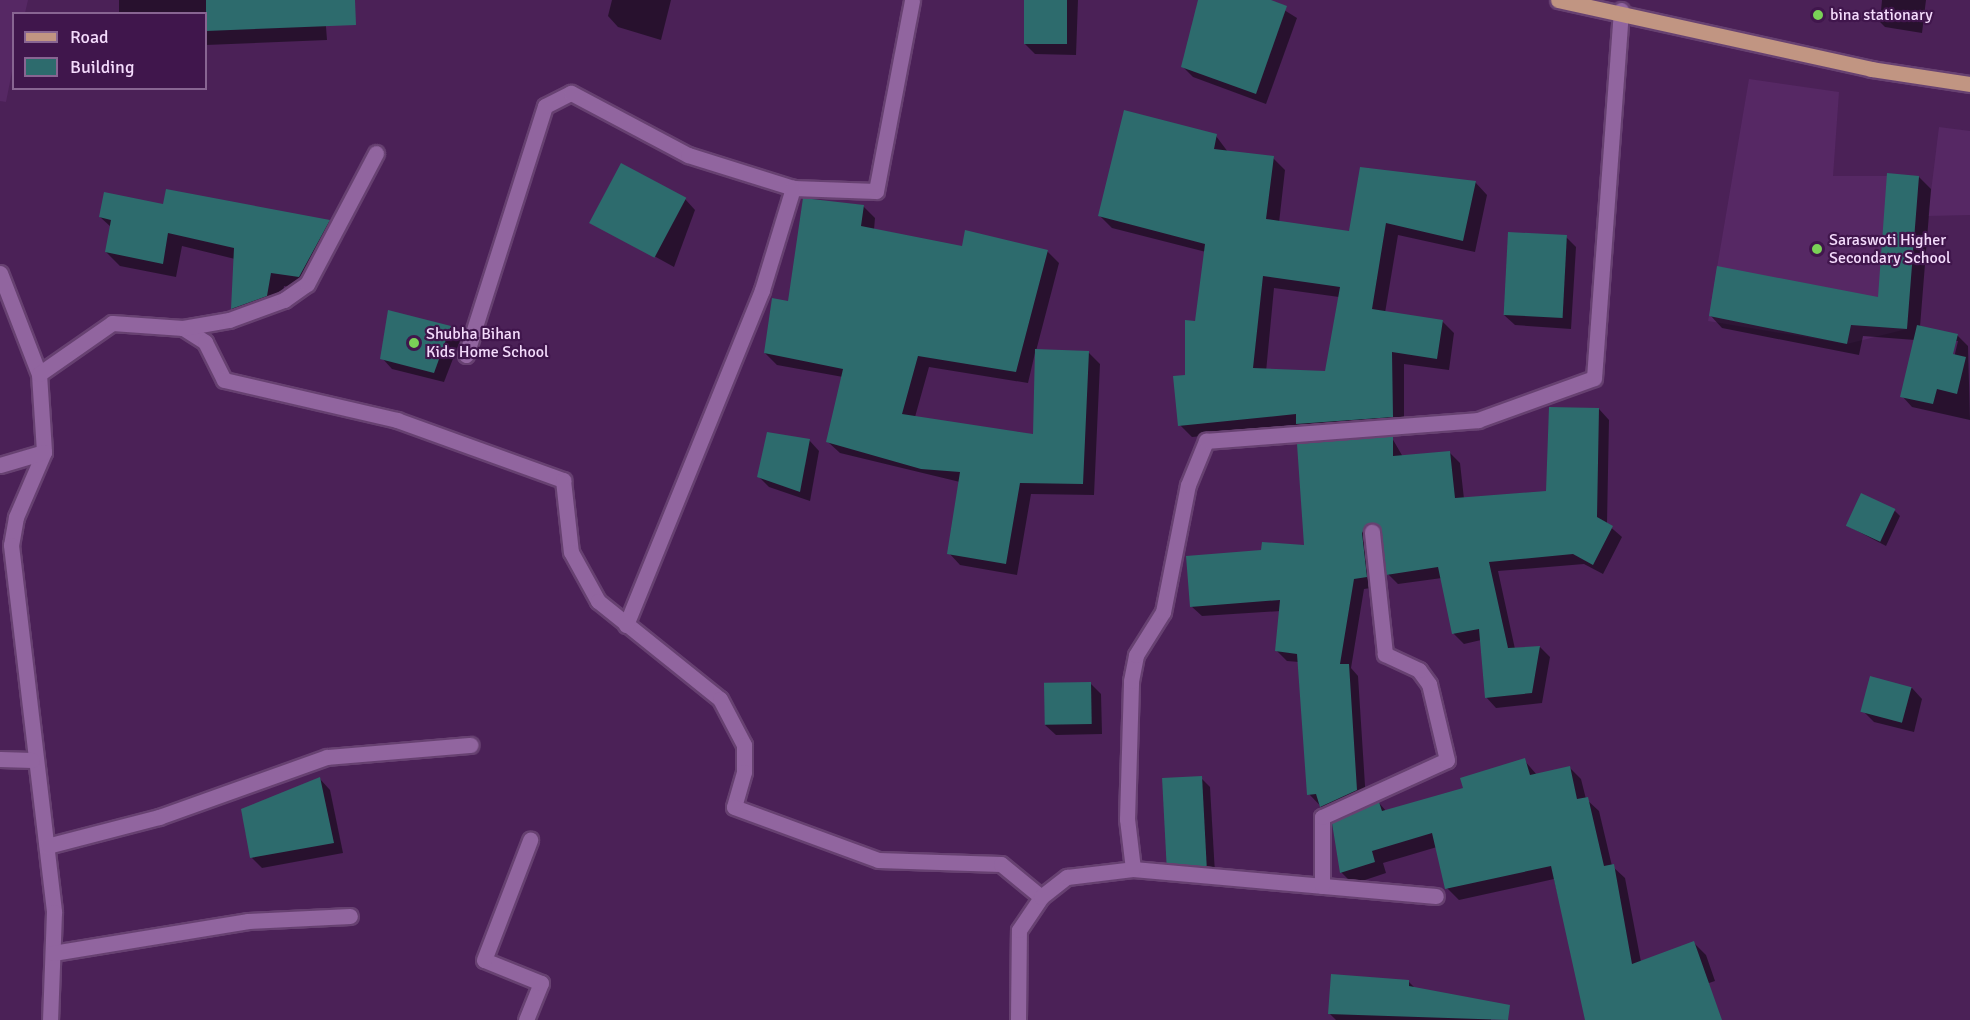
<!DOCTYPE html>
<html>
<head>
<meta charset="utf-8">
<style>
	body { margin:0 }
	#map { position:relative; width:1970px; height:1020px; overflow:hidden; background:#4b2157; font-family:Signika,sans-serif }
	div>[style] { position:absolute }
	.built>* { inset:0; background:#562864 }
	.shadow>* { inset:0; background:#0007 }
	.building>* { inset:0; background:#2d6b6d; transform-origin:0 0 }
	.roads { filter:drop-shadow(2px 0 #674171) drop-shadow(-2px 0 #674171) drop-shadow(0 2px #674171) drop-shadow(0 -2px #674171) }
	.minor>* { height:15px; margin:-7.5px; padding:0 7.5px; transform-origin:7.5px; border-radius:7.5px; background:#91659f }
	.major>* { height:15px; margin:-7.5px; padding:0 7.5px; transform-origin:7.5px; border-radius:7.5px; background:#c19582 }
	.dots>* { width:16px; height:16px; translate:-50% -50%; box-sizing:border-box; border:3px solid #40164c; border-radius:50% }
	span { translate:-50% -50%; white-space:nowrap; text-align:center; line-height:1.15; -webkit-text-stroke:4.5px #40164c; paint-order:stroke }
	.poi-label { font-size:16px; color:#f4dbfc }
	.left { translate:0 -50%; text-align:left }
	.legend { position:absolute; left:12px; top:12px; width:195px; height:78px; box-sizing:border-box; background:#40164c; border:2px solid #886592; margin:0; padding:8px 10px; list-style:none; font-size:18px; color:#f4dbfc }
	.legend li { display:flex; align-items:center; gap:12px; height:30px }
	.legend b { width:30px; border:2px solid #886592 }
</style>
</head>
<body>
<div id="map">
	<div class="built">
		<div style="clip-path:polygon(0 0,28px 0,25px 13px,14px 14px,13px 67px,6px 102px,0 101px)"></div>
		<div style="clip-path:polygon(1749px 79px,1839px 92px,1833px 176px,1919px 176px,1907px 329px,1847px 344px,1708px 321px)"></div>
		<div style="clip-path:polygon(1939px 127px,1970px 131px,1970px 215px,1928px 216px)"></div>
	</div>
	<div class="shadow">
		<div style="clip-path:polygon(119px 0,324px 0,327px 40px,206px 45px,206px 14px,119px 14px)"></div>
		<div style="clip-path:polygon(612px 0,671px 0,661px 40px,618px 27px,608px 16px)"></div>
		<div style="clip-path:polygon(1026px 0,1078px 0,1076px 55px,1035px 54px,1025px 44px)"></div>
		<div style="clip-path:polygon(1200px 0,1268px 0,1297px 18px,1266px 104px,1193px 77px,1182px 66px)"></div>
		<div style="clip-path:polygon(1882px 0,1926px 0,1922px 33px,1885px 27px,1880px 22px)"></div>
		<div style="clip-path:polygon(evenodd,1216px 136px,1228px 152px,1273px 158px,1285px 170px,1279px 223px,1350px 233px,1475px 182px,1487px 195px,1475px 252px,1398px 235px,1385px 313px,1442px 321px,1454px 333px,1449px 370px,1404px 364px,1404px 429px,1301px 427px,1192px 437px,1180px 425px,1206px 252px,1112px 228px,1100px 216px,1216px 136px,1274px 288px,1339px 297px,1327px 373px,1266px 372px,1274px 288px)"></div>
		<div style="clip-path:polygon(evenodd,1919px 177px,1931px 189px,1920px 327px,1957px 335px,1968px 346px,1970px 420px,1912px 407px,1902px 396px,1915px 340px,1863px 336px,1859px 355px,1722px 328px,1710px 315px,1879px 299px,1919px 177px,1955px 341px,1958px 341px,1953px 362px,1950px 361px,1955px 341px)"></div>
		<div style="clip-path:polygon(685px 199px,695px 210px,674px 267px,596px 224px)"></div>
		<div style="clip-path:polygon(164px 206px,329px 222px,343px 236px,314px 291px,284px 286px,281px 310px,246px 322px,232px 308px,235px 259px,182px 246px,176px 277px,120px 266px,106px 252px,111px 227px,100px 217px)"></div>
		<div style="clip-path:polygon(evenodd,863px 206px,875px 218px,874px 230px,964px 248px,1047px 251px,1059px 263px,1036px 351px,1089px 353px,1100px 364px,1094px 495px,1031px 494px,1017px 575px,960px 565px,949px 553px,960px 482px,840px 453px,828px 442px,843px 377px,777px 365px,765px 353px,790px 303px,863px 206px,1035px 353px,1035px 436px,915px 417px,929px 367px,1028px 383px,1035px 353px)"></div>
		<div style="clip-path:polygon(1566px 237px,1576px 247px,1571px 329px,1515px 325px,1504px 315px)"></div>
		<div style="clip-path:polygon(389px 311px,451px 328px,461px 338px,444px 382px,392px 369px,382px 358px)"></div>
		<div style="clip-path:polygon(1599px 409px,1609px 420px,1607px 524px,1622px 537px,1603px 574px,1584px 564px,1498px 571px,1515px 649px,1540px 647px,1550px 657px,1542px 703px,1496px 708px,1486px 697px,1481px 640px,1464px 644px,1454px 634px,1442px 578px,1398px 584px,1388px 574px,1382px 532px,1373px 538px,1377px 587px,1364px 589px,1351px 668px,1358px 676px,1366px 801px,1331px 817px,1309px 794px,1299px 662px,1287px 661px,1277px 651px,1281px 611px,1202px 616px,1191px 606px,1306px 547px,1392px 438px,1403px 457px,1449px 452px,1460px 463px,1464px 499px,1548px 492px)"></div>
		<div style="clip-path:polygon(809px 440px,819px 451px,810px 501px,769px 487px,758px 476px)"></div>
		<div style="clip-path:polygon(1895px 511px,1900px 516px,1886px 546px,1848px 526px)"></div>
		<div style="clip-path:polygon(1091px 684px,1101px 694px,1102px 734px,1056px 735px,1045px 725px)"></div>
		<div style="clip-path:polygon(1912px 688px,1922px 699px,1914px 732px,1874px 722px,1863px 711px)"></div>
		<div style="clip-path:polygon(1524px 760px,1537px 775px,1569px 767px,1581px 779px,1586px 799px,1599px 811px,1612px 866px,1625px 878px,1641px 962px,1694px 943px,1706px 955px,1715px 981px,1694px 988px,1699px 1020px,1589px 1020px,1554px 879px,1459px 900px,1447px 888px,1437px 847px,1383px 863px,1386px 873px,1353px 884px,1341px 872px,1379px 803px,1387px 812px,1465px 789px)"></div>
		<div style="clip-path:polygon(1201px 778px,1210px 787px,1215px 874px,1178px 871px,1169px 862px)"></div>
		<div style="clip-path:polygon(320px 779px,330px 790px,343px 853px,262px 868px,252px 858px)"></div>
		<div style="clip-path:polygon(1409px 982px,1416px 989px,1492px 1013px,1491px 1020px,1336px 1020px,1329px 1013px)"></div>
	</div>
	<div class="building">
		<div style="clip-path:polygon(206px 0,355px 0,356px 25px,206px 31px)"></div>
		<div style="left:1024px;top:0;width:43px;height:44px"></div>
		<div style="clip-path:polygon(1198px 0,1271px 0,1287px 6px,1256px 94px,1181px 67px)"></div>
		<div style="clip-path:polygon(evenodd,1124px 110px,1217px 134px,1214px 149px,1274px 156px,1266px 219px,1349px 231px,1360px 167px,1476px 181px,1463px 241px,1386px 223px,1372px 309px,1443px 320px,1437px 359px,1392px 352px,1393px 417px,1296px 424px,1296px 414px,1178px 426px,1173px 376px,1185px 375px,1185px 320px,1195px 321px,1205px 244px,1098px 216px,1124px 110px,1263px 276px,1340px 287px,1325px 371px,1253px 368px,1263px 276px)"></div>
		<div style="left:621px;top:163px;width:74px;height:68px;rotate:28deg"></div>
		<div style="clip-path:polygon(1887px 173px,1919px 176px,1907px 329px,1851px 325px,1847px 344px,1709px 316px,1717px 266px,1878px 297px)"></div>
		<div style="clip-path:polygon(166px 189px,330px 220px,299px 277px,271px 273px,267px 296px,231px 309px,234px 248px,168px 233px,163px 264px,105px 252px,111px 220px,99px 217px,104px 192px,163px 204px)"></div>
		<div style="clip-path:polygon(803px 198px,864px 205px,861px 226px,962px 246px,965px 230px,1048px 250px,1016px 372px,918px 356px,902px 414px,1033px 434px,1035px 349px,1089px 351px,1083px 484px,1020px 483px,1006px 564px,947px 554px,960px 472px,921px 469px,826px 442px,843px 369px,764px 353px,772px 298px,788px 301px)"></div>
		<div style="left:1508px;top:232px;width:59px;height:83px;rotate:3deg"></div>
		<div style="clip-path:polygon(388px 310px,451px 326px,434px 373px,380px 359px)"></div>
		<div style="clip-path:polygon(1917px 325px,1958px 334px,1953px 354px,1966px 357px,1957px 394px,1937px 389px,1933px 404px,1900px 397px)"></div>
		<div style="clip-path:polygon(1549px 407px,1599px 408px,1597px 517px,1613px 526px,1593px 565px,1573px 554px,1489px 562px,1508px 648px,1540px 646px,1532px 693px,1485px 698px,1479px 629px,1452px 634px,1438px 567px,1386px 575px,1380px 527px,1367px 524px,1362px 533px,1367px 577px,1354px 579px,1340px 664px,1349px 664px,1357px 790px,1320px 807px,1316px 794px,1307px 795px,1297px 654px,1275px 651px,1280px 600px,1190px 607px,1186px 556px,1261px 550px,1262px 542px,1304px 545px,1297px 444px,1393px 436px,1393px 456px,1450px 451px,1455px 498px,1546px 491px)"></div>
		<div style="clip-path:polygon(767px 432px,810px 439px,800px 492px,757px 477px)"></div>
		<div style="left:1861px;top:493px;width:38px;height:36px;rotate:25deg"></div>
		<div style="left:1870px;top:676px;width:43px;height:37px;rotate:15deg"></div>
		<div style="left:1091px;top:682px;width:42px;height:47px;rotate:89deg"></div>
		<div style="clip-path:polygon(1525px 758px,1530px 775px,1570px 766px,1577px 799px,1588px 797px,1604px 866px,1614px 864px,1632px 964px,1694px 941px,1722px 1020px,1585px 1020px,1551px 866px,1445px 889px,1432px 833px,1372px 851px,1375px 862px,1340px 873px,1332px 823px,1379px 802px,1382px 811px,1463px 788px,1460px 778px)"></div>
		<div style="left:1202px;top:776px;width:90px;height:40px;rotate:87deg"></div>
		<div style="clip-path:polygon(320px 777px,334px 843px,250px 858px,241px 809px)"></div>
		<div style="clip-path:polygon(1331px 974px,1409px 980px,1409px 986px,1510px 1005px,1508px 1020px,1328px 1014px)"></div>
	</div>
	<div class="roads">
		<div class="minor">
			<div style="left:0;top:273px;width:108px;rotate:68.9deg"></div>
			<div style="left:39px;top:374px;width:78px;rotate:86.3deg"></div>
			<div style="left:44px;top:452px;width:71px;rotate:113.3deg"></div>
			<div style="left:16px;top:517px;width:28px;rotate:100deg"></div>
			<div style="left:11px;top:545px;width:370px;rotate:83.3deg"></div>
			<div style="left:54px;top:912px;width:108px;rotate:92.1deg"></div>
			<div style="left:183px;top:328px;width:26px;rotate:32deg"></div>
			<div style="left:205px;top:342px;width:42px;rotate:63.4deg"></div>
			<div style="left:224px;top:380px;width:178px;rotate:13deg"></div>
			<div style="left:397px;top:420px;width:177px;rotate:19.9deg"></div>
			<div style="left:563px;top:480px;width:72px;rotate:83.7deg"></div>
			<div style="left:571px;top:552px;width:56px;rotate:61.1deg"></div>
			<div style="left:598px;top:601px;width:156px;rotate:38.8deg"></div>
			<div style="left:720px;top:699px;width:52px;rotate:62.4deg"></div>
			<div style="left:744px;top:745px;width:27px;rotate:90deg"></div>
			<div style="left:744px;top:772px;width:36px;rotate:106deg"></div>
			<div style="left:734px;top:807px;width:153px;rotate:20.2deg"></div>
			<div style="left:878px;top:860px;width:123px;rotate:1.9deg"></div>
			<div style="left:1001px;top:864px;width:52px;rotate:39.5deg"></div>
			<div style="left:466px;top:355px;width:261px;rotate:-72.4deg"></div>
			<div style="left:545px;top:106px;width:29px;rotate:-27deg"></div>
			<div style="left:571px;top:93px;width:132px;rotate:27.9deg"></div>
			<div style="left:688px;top:155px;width:110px;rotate:17.4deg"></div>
			<div style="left:793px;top:188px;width:83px;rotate:2.1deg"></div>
			<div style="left:876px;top:191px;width:194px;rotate:-79.3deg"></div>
			<div style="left:39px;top:374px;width:89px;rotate:-34.9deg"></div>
			<div style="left:112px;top:323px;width:71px;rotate:4deg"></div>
			<div style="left:183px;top:328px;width:47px;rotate:-9.9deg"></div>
			<div style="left:229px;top:320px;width:59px;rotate:-20deg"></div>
			<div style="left:284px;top:300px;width:28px;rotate:-35deg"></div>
			<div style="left:307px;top:284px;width:148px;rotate:-62.2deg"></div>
			<div style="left:0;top:465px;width:46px;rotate:-16.5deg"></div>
			<div style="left:626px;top:625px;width:362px;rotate:-67.9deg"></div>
			<div style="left:762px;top:290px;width:107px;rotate:-73.1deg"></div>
			<div style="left:0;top:759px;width:32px;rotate:2deg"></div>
			<div style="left:47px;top:846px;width:116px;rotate:-14.5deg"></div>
			<div style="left:159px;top:817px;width:178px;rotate:-19.7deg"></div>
			<div style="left:327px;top:757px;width:144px;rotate:-4.8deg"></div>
			<div style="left:1133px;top:869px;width:304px;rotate:5.1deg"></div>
			<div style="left:1322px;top:886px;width:69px;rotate:-90deg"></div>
			<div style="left:1322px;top:817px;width:137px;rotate:-24.5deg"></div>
			<div style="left:1447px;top:760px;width:78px;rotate:-103.3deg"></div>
			<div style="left:1429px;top:684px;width:17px;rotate:-126deg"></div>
			<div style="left:1419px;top:670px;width:38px;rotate:-155deg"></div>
			<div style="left:1385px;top:654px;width:123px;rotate:-96.1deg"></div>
			<div style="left:53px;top:953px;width:198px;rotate:-9.3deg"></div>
			<div style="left:248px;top:921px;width:102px;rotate:-2.8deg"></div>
			<div style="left:526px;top:1020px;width:40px;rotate:-68deg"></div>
			<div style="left:541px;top:983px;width:61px;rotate:-158deg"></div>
			<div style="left:484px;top:960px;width:129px;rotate:-69deg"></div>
			<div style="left:1018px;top:1020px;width:90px;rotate:-89.4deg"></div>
			<div style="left:1019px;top:930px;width:40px;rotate:-56deg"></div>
			<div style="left:1041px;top:897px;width:33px;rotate:-38deg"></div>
			<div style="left:1067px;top:877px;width:66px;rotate:-6.9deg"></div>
			<div style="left:1133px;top:869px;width:50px;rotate:-96.8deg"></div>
			<div style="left:1127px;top:819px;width:138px;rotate:-88.3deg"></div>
			<div style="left:1131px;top:681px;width:26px;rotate:-79deg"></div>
			<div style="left:1136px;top:655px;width:51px;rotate:-57.9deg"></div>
			<div style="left:1163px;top:612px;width:129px;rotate:-78.9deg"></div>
			<div style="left:1188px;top:485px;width:48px;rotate:-67.8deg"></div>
			<div style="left:1206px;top:441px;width:273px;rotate:-4.4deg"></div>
			<div style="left:1478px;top:420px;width:123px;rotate:-19.9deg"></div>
			<div style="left:1594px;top:378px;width:369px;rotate:-85.8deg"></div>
		</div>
		<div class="major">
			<div style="left:1558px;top:0;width:321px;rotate:12.4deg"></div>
			<div style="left:1871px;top:69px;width:100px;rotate:8.6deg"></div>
		</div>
	</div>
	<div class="dots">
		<div style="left:1818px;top:15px;background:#7ad157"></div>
		<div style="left:1817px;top:249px;background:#7ad157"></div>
		<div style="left:414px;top:343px;background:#7ad157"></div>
	</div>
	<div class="poi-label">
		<span class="left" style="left:1830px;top:15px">bina stationary</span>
		<span class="left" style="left:1829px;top:249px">Saraswoti Higher<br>Secondary School</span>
		<span class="left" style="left:426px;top:343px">Shubha Bihan<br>Kids Home School</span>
	</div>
	<ul class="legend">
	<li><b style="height:8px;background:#c19582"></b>Road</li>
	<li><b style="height:16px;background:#2d6b6d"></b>Building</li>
	</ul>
</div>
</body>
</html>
